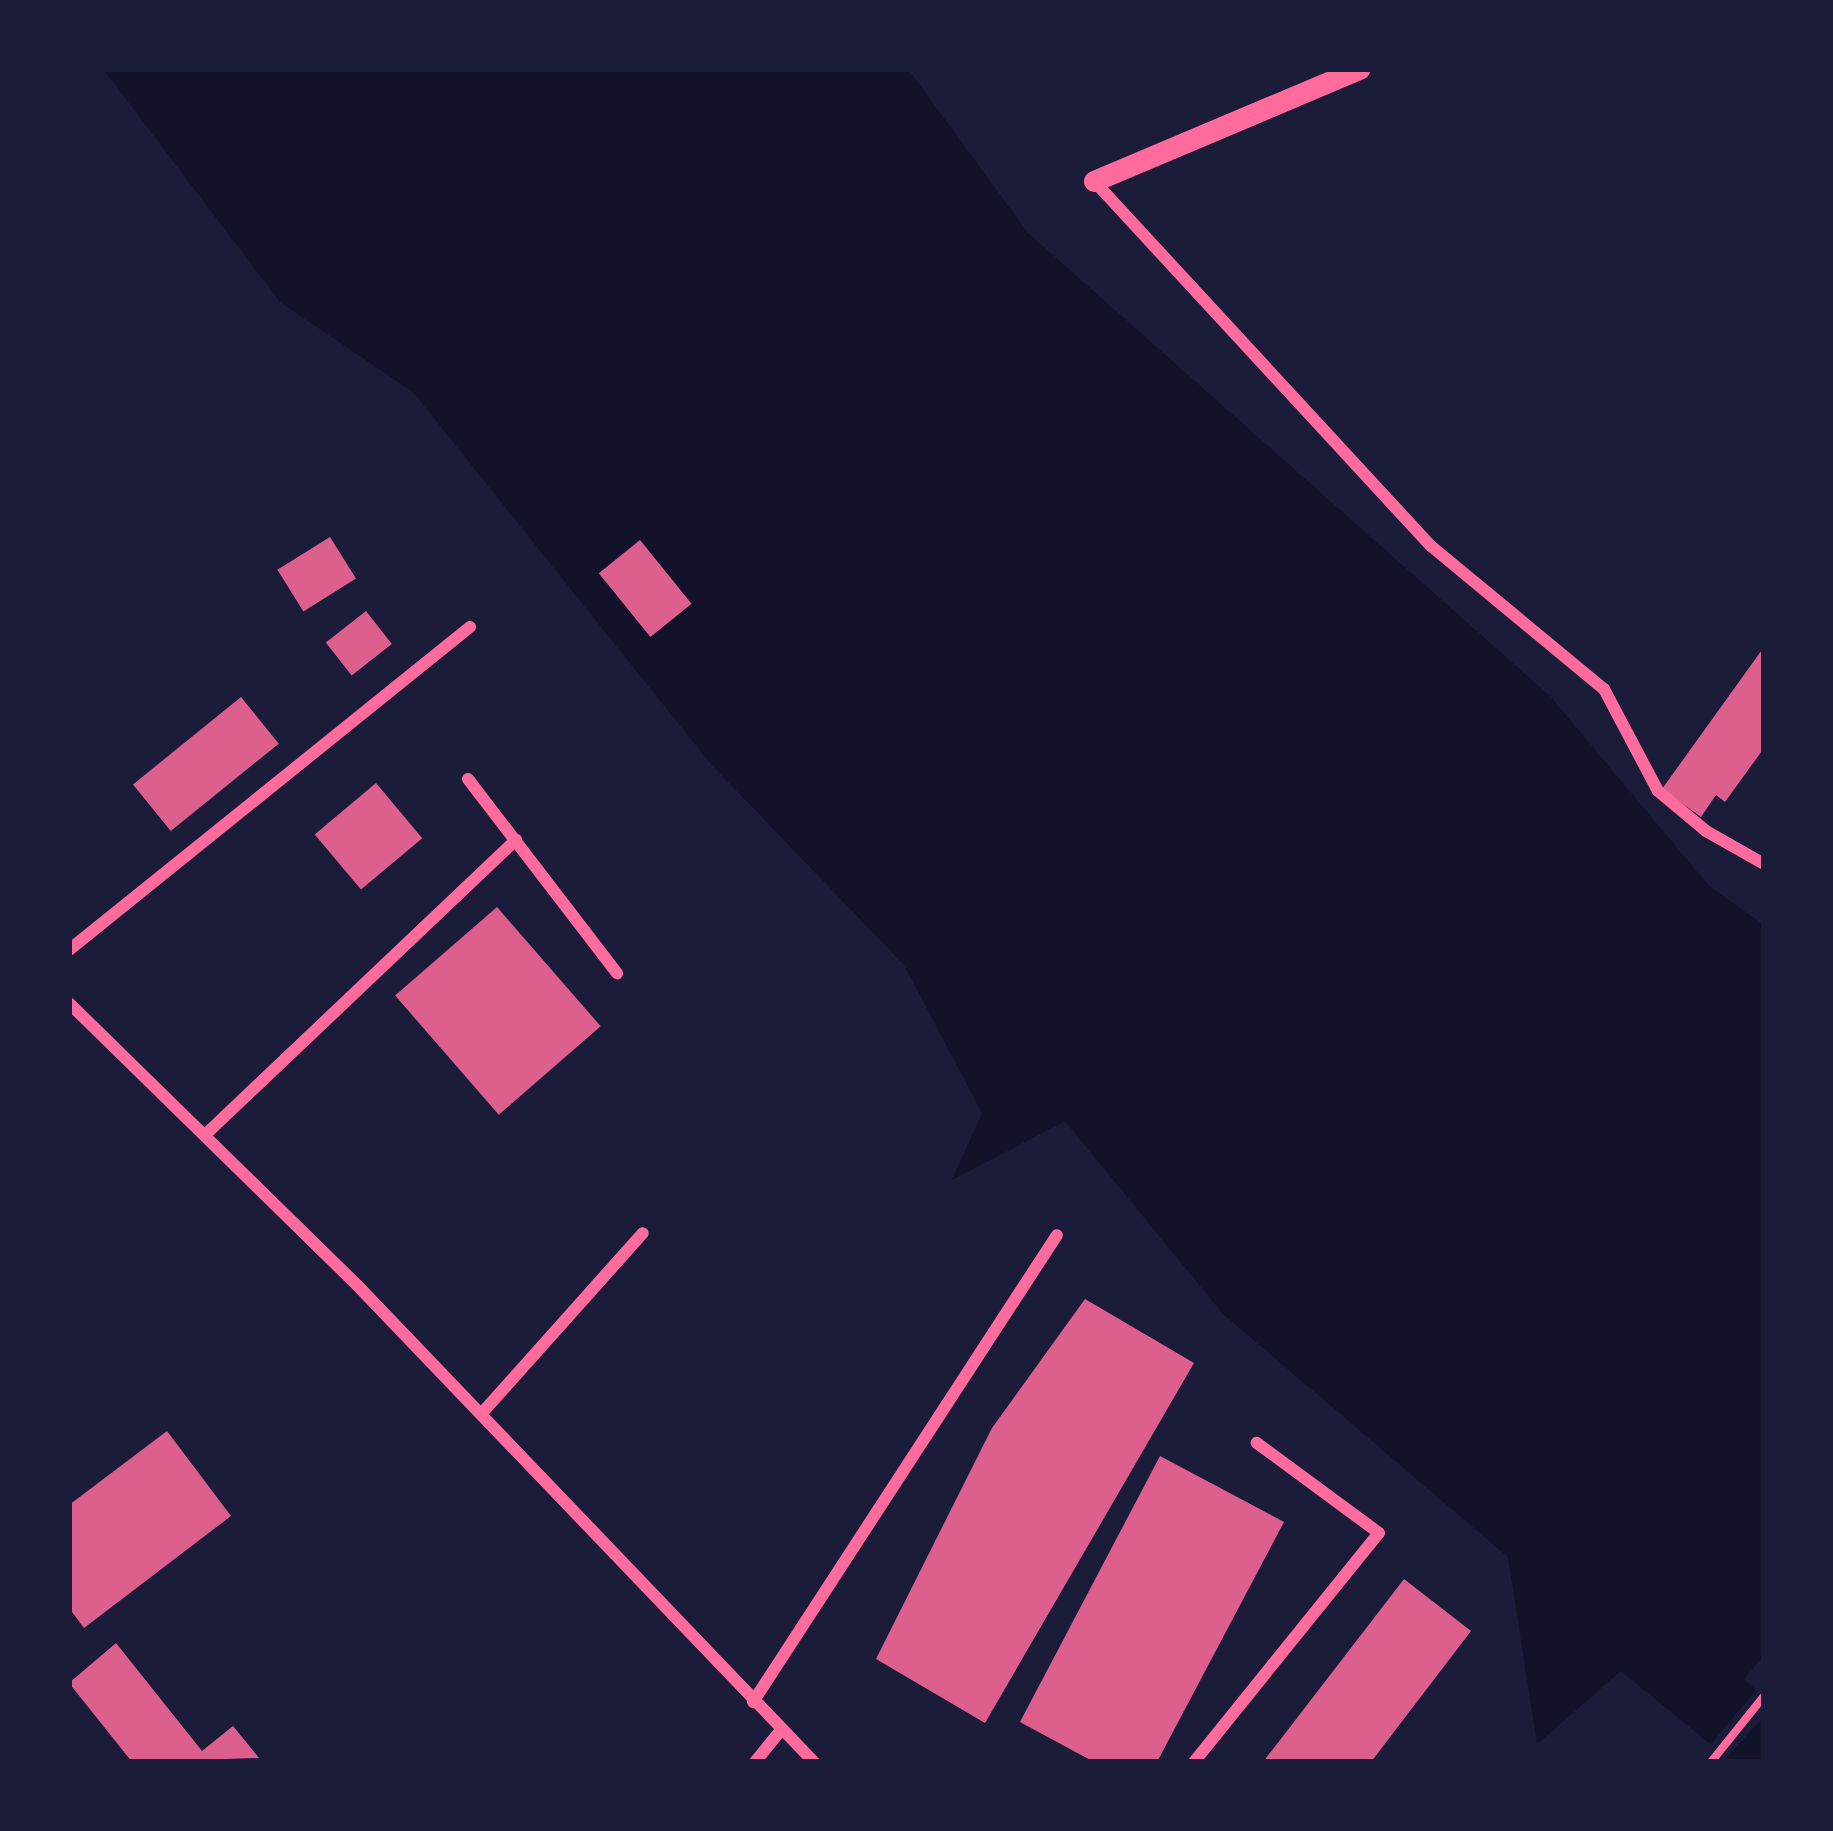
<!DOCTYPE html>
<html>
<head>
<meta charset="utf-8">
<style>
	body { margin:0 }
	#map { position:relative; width:1833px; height:1831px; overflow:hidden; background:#1b1b3a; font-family:Barlow,sans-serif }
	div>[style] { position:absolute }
	.water>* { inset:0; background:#12122b }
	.pier>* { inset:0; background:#1b1b3a }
	.building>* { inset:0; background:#dd5f8e; transform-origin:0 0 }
	.path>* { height:8px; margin:-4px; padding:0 4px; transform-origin:4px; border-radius:4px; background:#ff6b9d }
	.minor>* { height:12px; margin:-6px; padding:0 6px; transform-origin:6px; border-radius:6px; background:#ff6b9d }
	.tertiary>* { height:21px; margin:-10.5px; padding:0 10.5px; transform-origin:10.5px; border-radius:10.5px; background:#ff6b9d }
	span { translate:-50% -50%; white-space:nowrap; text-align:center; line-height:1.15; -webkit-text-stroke:10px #1b1b3a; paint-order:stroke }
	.frame { position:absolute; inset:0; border:72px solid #1b1b3a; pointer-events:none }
</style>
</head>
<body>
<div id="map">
	<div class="water">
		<div style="clip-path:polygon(103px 69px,908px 69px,1028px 233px,1551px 697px,1709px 886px,1764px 925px,1764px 1762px,1732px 1762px,1621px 1671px,1537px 1744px,1508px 1557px,1223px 1314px,1065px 1121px,952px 1180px,982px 1113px,904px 965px,710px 763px,413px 392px,280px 302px)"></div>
	</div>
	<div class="pier">
		<div style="clip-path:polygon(1762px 1658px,1764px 1716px,1723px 1762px,1707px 1749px,1756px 1690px,1744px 1679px)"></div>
	</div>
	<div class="building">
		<div style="left:330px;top:537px;width:49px;height:62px;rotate:58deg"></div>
		<div style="left:640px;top:540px;width:82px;height:53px;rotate:51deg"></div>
		<div style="left:366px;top:611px;width:42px;height:51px;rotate:52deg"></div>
		<div style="clip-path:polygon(1764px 647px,1764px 748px,1725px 802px,1716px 795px,1701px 817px,1662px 789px)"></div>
		<div style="left:241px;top:697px;width:60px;height:139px;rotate:51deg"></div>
		<div style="left:376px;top:783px;width:72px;height:80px;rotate:50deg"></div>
		<div style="left:497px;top:907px;width:158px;height:135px;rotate:49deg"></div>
		<div style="clip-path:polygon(1085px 1299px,1194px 1363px,985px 1723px,876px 1659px,992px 1428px)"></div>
		<div style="clip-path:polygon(167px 1431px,231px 1516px,84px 1628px,69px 1608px,69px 1505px)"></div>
		<div style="clip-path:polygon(1160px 1456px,1284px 1522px,1157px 1762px,1094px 1762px,1020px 1722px)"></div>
		<div style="clip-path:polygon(1404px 1579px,1471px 1631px,1371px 1762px,1263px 1762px)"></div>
		<div style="clip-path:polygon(116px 1643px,202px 1751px,233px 1726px,259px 1758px,132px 1762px,69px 1683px)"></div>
	</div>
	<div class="path">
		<div style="left:1711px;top:1762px;width:85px;rotate:-51.2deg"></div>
	</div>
	<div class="minor">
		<div style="left:1094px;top:181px;width:497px;rotate:47.3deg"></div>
		<div style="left:1431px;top:546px;width:224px;rotate:39.6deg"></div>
		<div style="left:1604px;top:689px;width:115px;rotate:62.1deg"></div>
		<div style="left:1658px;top:791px;width:62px;rotate:39.8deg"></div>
		<div style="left:1706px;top:831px;width:67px;rotate:29.6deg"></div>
		<div style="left:468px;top:779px;width:245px;rotate:52.5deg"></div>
		<div style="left:69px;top:950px;width:515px;rotate:-38.85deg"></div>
		<div style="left:69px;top:1003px;width:403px;rotate:44.4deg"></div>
		<div style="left:357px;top:1285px;width:661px;rotate:46.23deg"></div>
		<div style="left:205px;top:1135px;width:429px;rotate:-43.5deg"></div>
		<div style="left:482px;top:1413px;width:241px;rotate:-48.2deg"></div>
		<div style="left:753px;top:1702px;width:557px;rotate:-56.94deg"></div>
		<div style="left:755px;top:1762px;width:41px;rotate:-50.9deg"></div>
		<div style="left:1194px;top:1762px;width:294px;rotate:-51.1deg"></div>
		<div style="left:1379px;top:1533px;width:152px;rotate:-143.6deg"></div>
	</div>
	<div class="tertiary">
		<div style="left:1094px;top:181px;width:288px;rotate:-22.9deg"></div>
	</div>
	<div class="frame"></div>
</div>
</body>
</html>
